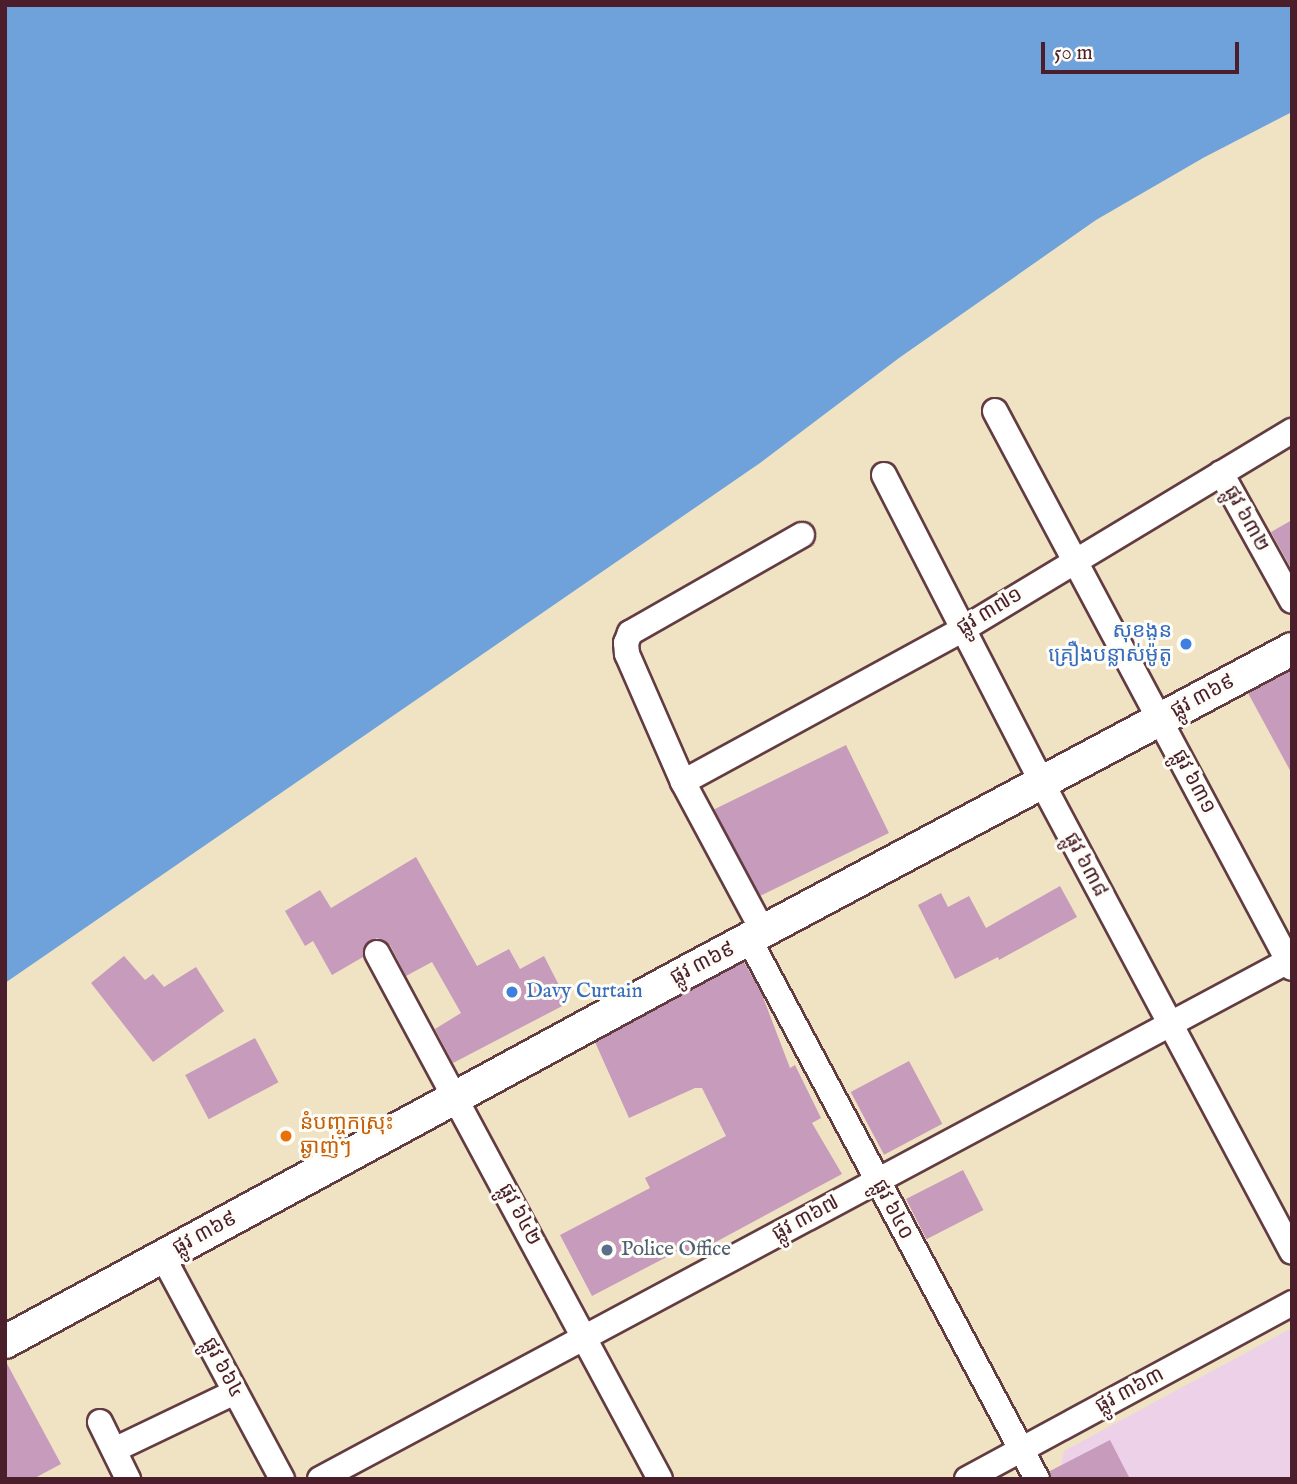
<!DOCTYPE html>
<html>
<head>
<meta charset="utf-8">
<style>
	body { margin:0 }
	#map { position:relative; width:1297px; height:1484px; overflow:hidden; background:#efe3c4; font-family:"IM FELL English","Noto Sans Khmer",serif }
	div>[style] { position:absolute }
	.built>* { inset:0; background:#edd1e9 }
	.water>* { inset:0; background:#6fa2db }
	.building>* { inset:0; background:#c79bbb; transform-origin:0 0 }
	.roads { filter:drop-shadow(2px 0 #633c42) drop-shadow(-2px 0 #633c42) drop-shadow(0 2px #633c42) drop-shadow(0 -2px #633c42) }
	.minor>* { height:24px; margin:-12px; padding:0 12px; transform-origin:12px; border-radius:12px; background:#fff }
	.tertiary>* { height:32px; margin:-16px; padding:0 16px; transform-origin:16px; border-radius:16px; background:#fff }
	.dots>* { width:19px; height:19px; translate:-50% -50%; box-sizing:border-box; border:4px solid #fdfcf7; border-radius:50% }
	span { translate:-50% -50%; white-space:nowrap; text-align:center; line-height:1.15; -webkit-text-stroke:6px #fdfcf7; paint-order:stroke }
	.street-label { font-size:21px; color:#4a1f2b }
	.shop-label { font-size:21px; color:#366cbe }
	.right { translate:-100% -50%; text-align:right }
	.left { translate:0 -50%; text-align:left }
	.food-label { font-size:21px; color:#c56008 }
	.service-label { font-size:21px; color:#4e5e75 }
	.frame { position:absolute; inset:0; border:7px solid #4a1f2b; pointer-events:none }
	.scale { position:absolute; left:1041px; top:42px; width:198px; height:32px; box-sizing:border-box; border:4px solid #4a1f2b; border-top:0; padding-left:9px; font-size:21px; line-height:24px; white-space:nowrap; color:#4a1f2b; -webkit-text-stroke:5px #fdfcf7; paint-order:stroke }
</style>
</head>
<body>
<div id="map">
	<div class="built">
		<div style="clip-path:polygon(1292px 1328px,1292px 1479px,1062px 1479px,1059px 1475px,1064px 1451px)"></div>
	</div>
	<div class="water">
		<div style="clip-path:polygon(5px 5px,1292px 5px,1292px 112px,1203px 158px,1096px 220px,899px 358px,760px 463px,5px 983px)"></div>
	</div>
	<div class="building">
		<div style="clip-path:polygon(1292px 520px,1292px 570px,1271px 532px)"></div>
		<div style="clip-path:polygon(1292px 670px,1292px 774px,1248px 693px)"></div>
		<div style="left:846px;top:745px;width:98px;height:147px;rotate:64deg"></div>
		<div style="clip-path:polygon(416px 857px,477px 966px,509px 949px,520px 969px,544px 956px,568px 1003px,453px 1063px,435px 1029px,461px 1013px,432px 962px,406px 976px,390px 945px,377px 938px,365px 945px,363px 957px,332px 975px,313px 941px,305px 946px,285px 911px,320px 890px,331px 908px)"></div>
		<div style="clip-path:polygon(1060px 886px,1077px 917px,999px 960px,998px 957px,955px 979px,918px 905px,941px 893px,948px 907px,969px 896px,986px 928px)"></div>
		<div style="clip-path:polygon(124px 956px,145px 980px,153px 974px,164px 987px,196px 967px,224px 1011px,153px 1062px,91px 983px)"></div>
		<div style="clip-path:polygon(744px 962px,761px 992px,790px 1068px,795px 1065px,821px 1118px,812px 1123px,842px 1174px,686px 1258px,682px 1249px,592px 1296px,560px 1235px,650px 1188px,645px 1178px,726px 1136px,702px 1088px,695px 1088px,629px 1118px,595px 1042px)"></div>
		<div style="left:255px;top:1038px;width:50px;height:79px;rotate:62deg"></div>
		<div style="left:909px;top:1061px;width:71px;height:66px;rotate:62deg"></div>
		<div style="left:963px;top:1170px;width:45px;height:64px;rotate:63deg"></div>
		<div style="clip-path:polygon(5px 1360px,61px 1464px,33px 1479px,5px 1479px)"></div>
		<div style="clip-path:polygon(1110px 1440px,1130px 1479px,1052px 1479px,1050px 1471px)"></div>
	</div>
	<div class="roads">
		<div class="minor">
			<div style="left:995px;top:411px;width:631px;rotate:61.93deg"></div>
			<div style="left:1221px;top:473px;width:146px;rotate:61deg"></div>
			<div style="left:884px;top:475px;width:346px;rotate:62.8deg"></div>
			<div style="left:1042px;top:783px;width:531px;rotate:61.94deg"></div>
			<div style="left:683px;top:782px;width:321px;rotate:-28.6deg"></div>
			<div style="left:965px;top:628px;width:382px;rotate:-31.1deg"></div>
			<div style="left:764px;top:933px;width:171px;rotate:-118.2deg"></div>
			<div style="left:683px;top:782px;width:140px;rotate:-113.6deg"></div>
			<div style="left:627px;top:654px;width:11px;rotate:-95deg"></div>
			<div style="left:626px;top:643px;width:11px;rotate:-68deg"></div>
			<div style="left:630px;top:633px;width:198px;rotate:-29.7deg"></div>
			<div style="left:750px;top:941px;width:610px;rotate:61.92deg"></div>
			<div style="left:377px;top:953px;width:597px;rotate:61.72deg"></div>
			<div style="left:163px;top:1257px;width:252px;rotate:61.8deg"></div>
			<div style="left:100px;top:1422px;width:64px;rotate:63.8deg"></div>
			<div style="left:116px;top:1449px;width:132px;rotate:-25.6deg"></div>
			<div style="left:320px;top:1479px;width:1102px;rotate:-28.15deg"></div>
			<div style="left:967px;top:1479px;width:370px;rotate:-28.4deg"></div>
		</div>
		<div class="tertiary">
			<div style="left:5px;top:1342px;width:782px;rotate:-28.5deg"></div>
			<div style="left:692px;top:969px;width:680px;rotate:-28.07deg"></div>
		</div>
	</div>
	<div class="dots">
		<div style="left:1186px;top:644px;background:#3f7fe0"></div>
		<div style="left:512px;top:992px;background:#3f7fe0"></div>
		<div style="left:286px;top:1136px;background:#e8710a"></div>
		<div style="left:607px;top:1250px;background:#5c6f8a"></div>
	</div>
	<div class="street-label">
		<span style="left:1246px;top:519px;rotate:61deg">ផ្លូវ ៦៣២</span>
		<span style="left:990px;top:612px;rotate:-31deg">ផ្លូវ ៣៧១</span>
		<span style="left:1203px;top:697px;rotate:-28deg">ផ្លូវ ៣៦៩</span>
		<span style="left:1193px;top:782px;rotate:62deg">ផ្លូវ ៦៣១</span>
		<span style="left:1085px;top:865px;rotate:62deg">ផ្លូវ ៦៣៨</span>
		<span style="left:703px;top:964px;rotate:-27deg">ផ្លូវ ៣៦៩</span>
		<span style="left:892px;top:1210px;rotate:62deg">ផ្លូវ ៦៤០</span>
		<span style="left:519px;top:1215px;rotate:62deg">ផ្លូវ ៦៤២</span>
		<span style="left:806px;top:1219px;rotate:-28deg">ផ្លូវ ៣៦៧</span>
		<span style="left:205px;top:1234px;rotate:-28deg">ផ្លូវ ៣៦៩</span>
		<span style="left:222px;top:1368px;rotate:62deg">ផ្លូវ ៦៦៤</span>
		<span style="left:1130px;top:1391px;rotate:-28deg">ផ្លូវ ៣៦៣</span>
	</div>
	<div class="shop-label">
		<span class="right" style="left:1172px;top:644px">សុខងួន<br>គ្រឿងបន្លាស់ម៉ូតូ</span>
		<span class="left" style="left:526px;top:992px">Davy Curtain</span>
	</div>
	<div class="food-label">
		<span class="left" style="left:300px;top:1136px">នំបញ្ចុកស្រុះ<br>ឆ្ងាញ់ៗ</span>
	</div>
	<div class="service-label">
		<span class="left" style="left:621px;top:1250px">Police Office</span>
	</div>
	<div class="frame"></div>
	<div class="scale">50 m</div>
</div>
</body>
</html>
